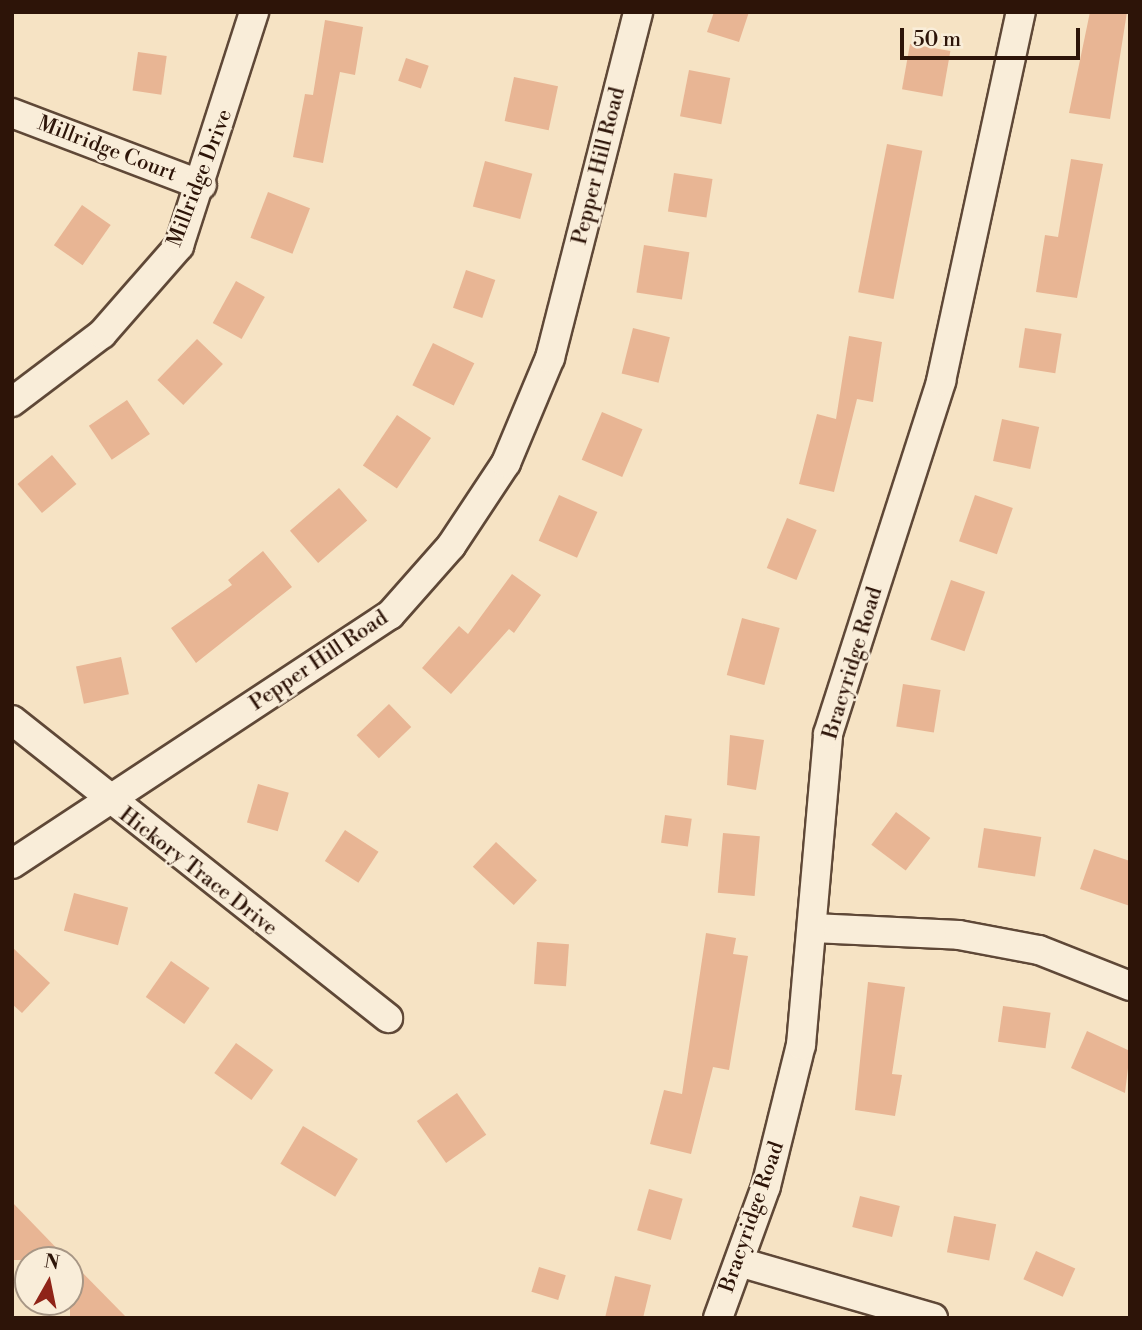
<!DOCTYPE html>
<html>
<head>
<meta charset="utf-8">
<style>
	body { margin:0 }
	#map { position:relative; width:1142px; height:1330px; overflow:hidden; background:#f6e3c4; font-family:"Libre Bodoni",serif }
	div>[style] { position:absolute }
	.building>* { inset:0; background:#e8b594; transform-origin:0 0 }
	.roads { filter:drop-shadow(2px 0 #5f4837) drop-shadow(-2px 0 #5f4837) drop-shadow(0 2px #5f4837) drop-shadow(0 -2px #5f4837) }
	.minor>* { height:28px; margin:-14px; padding:0 14px; transform-origin:14px; border-radius:14px; background:#f9edd9 }
	span { translate:-50% -50%; white-space:nowrap; text-align:center; line-height:1.15; -webkit-text-stroke:5px #f9edd9; paint-order:stroke }
	.street-label { font-size:21px; color:#2d1408 }
	.frame { position:absolute; inset:0; border:14px solid #2d1408; pointer-events:none }
	.north { position:absolute; left:14px; top:1246px; width:70px; height:70px; box-sizing:border-box; background:#f9edd9; border:2px solid #a79685; border-radius:50%; rotate:9deg; font-size:19px; font-weight:700; line-height:28px; text-align:center; color:#2d1408 }
	.north::after { content:''; display:block; margin:auto; width:24px; height:32px; background:#8f2418; clip-path:polygon(50% 0,100% 100%,50% 72%,0 100%) }
	.scale { position:absolute; left:900px; top:28px; width:180px; height:32px; box-sizing:border-box; border:4px solid #2d1408; border-top:0; padding-left:9px; font-size:21px; line-height:24px; white-space:nowrap; color:#2d1408; -webkit-text-stroke:5px #f9edd9; paint-order:stroke }
</style>
</head>
<body>
<div id="map">
	<div class="building">
		<div style="clip-path:polygon(714px 12px,749px 12px,739px 42px,707px 32px)"></div>
		<div style="clip-path:polygon(1090px 12px,1127px 12px,1110px 119px,1069px 113px)"></div>
		<div style="clip-path:polygon(325px 20px,363px 27px,355px 75px,340px 72px,323px 163px,293px 157px,305px 94px,313px 95px)"></div>
		<div style="left:910px;top:44px;width:41px;height:46px;rotate:10deg"></div>
		<div style="left:138px;top:52px;width:29px;height:39px;rotate:8deg"></div>
		<div style="left:406px;top:58px;width:24px;height:24px;rotate:19deg"></div>
		<div style="left:689px;top:70px;width:42px;height:47px;rotate:11deg"></div>
		<div style="left:514px;top:77px;width:45px;height:45px;rotate:12deg"></div>
		<div style="left:887px;top:144px;width:36px;height:151px;rotate:11deg"></div>
		<div style="clip-path:polygon(1071px 159px,1103px 164px,1077px 298px,1036px 292px,1045px 235px,1058px 237px)"></div>
		<div style="left:485px;top:161px;width:49px;height:47px;rotate:15deg"></div>
		<div style="left:674px;top:173px;width:39px;height:39px;rotate:9deg"></div>
		<div style="left:268px;top:192px;width:45px;height:49px;rotate:21deg"></div>
		<div style="left:82px;top:205px;width:35px;height:49px;rotate:35deg"></div>
		<div style="left:644px;top:245px;width:46px;height:48px;rotate:9deg"></div>
		<div style="left:466px;top:270px;width:31px;height:40px;rotate:19deg"></div>
		<div style="left:236px;top:281px;width:33px;height:48px;rotate:29deg"></div>
		<div style="left:633px;top:328px;width:38px;height:47px;rotate:14deg"></div>
		<div style="left:1025px;top:328px;width:37px;height:40px;rotate:9deg"></div>
		<div style="clip-path:polygon(849px 336px,882px 342px,873px 402px,857px 399px,834px 492px,799px 484px,817px 414px,836px 419px)"></div>
		<div style="left:197px;top:339px;width:36px;height:57px;rotate:44deg"></div>
		<div style="left:433px;top:343px;width:46px;height:47px;rotate:26deg"></div>
		<div style="left:127px;top:400px;width:41px;height:46px;rotate:56deg"></div>
		<div style="left:602px;top:412px;width:44px;height:52px;rotate:23deg"></div>
		<div style="left:397px;top:415px;width:41px;height:61px;rotate:34deg"></div>
		<div style="left:1002px;top:419px;width:38px;height:43px;rotate:12deg"></div>
		<div style="left:52px;top:455px;width:38px;height:45px;rotate:50deg"></div>
		<div style="left:339px;top:488px;width:43px;height:65px;rotate:49deg"></div>
		<div style="left:559px;top:495px;width:42px;height:50px;rotate:24deg"></div>
		<div style="left:975px;top:495px;width:40px;height:49px;rotate:19deg"></div>
		<div style="left:787px;top:518px;width:32px;height:54px;rotate:22deg"></div>
		<div style="clip-path:polygon(263px 551px,292px 587px,196px 663px,171px 628px,232px 585px,228px 580px)"></div>
		<div style="clip-path:polygon(512px 574px,541px 595px,514px 633px,509px 629px,451px 694px,422px 668px,459px 626px,468px 634px)"></div>
		<div style="left:951px;top:580px;width:36px;height:63px;rotate:19deg"></div>
		<div style="left:742px;top:618px;width:39px;height:59px;rotate:15deg"></div>
		<div style="left:121px;top:657px;width:38px;height:46px;rotate:78deg"></div>
		<div style="left:903px;top:684px;width:38px;height:43px;rotate:9deg"></div>
		<div style="left:389px;top:704px;width:32px;height:45px;rotate:46deg"></div>
		<div style="clip-path:polygon(730px 735px,764px 740px,756px 790px,727px 785px)"></div>
		<div style="left:258px;top:784px;width:32px;height:40px;rotate:16deg"></div>
		<div style="left:896px;top:812px;width:43px;height:41px;rotate:37deg"></div>
		<div style="left:665px;top:815px;width:27px;height:28px;rotate:8deg"></div>
		<div style="left:984px;top:828px;width:58px;height:40px;rotate:9deg"></div>
		<div style="left:345px;top:830px;width:40px;height:37px;rotate:33deg"></div>
		<div style="left:723px;top:833px;width:37px;height:60px;rotate:5deg"></div>
		<div style="left:496px;top:842px;width:56px;height:34px;rotate:43deg"></div>
		<div style="clip-path:polygon(1094px 849px,1130px 861px,1130px 906px,1080px 889px)"></div>
		<div style="left:74px;top:893px;width:56px;height:39px;rotate:15deg"></div>
		<div style="clip-path:polygon(706px 933px,736px 938px,733px 954px,748px 956px,729px 1070px,713px 1067px,691px 1154px,650px 1144px,664px 1090px,682px 1094px)"></div>
		<div style="left:537px;top:942px;width:32px;height:42px;rotate:4deg"></div>
		<div style="clip-path:polygon(12px 947px,50px 983px,22px 1013px,12px 1004px)"></div>
		<div style="left:171px;top:961px;width:47px;height:44px;rotate:35deg"></div>
		<div style="clip-path:polygon(868px 982px,905px 987px,892px 1074px,902px 1075px,895px 1116px,855px 1110px)"></div>
		<div style="left:1003px;top:1006px;width:48px;height:36px;rotate:8deg"></div>
		<div style="clip-path:polygon(1087px 1031px,1130px 1051px,1125px 1093px,1071px 1068px)"></div>
		<div style="left:236px;top:1043px;width:46px;height:37px;rotate:36deg"></div>
		<div style="left:457px;top:1093px;width:51px;height:49px;rotate:55deg"></div>
		<div style="left:303px;top:1126px;width:64px;height:44px;rotate:31deg"></div>
		<div style="left:649px;top:1189px;width:35px;height:43px;rotate:16deg"></div>
		<div style="left:860px;top:1196px;width:41px;height:32px;rotate:14deg"></div>
		<div style="clip-path:polygon(12px 1202px,68px 1260px,12px 1260px)"></div>
		<div style="left:954px;top:1216px;width:43px;height:37px;rotate:11deg"></div>
		<div style="left:1036px;top:1251px;width:43px;height:31px;rotate:24deg"></div>
		<div style="clip-path:polygon(70px 1260px,127px 1318px,70px 1318px)"></div>
		<div style="left:539px;top:1267px;width:28px;height:26px;rotate:17deg"></div>
		<div style="clip-path:polygon(615px 1276px,651px 1285px,643px 1318px,605px 1318px)"></div>
	</div>
	<div class="roads">
		<div class="minor">
			<div style="left:12px;top:113px;width:203px;rotate:20.8deg"></div>
			<div style="left:12px;top:402px;width:113px;rotate:-37.1deg"></div>
			<div style="left:102px;top:334px;width:117px;rotate:-48.8deg"></div>
			<div style="left:179px;top:246px;width:246px;rotate:-72.2deg"></div>
			<div style="left:12px;top:720px;width:480px;rotate:38.4deg"></div>
			<div style="left:12px;top:864px;width:453px;rotate:-33.4deg"></div>
			<div style="left:390px;top:615px;width:92px;rotate:-48.5deg"></div>
			<div style="left:451px;top:546px;width:100px;rotate:-56.5deg"></div>
			<div style="left:506px;top:463px;width:114px;rotate:-67.3deg"></div>
			<div style="left:550px;top:358px;width:357px;rotate:-75.7deg"></div>
			<div style="left:813px;top:928px;width:146px;rotate:2.7deg"></div>
			<div style="left:959px;top:935px;width:81px;rotate:10.6deg"></div>
			<div style="left:1039px;top:950px;width:98px;rotate:21.6deg"></div>
			<div style="left:739px;top:1262px;width:202px;rotate:16.1deg"></div>
			<div style="left:718px;top:1318px;width:140px;rotate:-70deg"></div>
			<div style="left:766px;top:1186px;width:145px;rotate:-76.1deg"></div>
			<div style="left:801px;top:1045px;width:312px;rotate:-85deg"></div>
			<div style="left:828px;top:734px;width:371px;rotate:-72.2deg"></div>
			<div style="left:941px;top:381px;width:378px;rotate:-77.8deg"></div>
		</div>
	</div>
	<div class="street-label">
		<span style="left:107px;top:149px;rotate:21deg">Millridge Court</span>
		<span style="left:599px;top:166px;rotate:-76deg">Pepper Hill Road</span>
		<span style="left:200px;top:178px;rotate:-69deg">Millridge Drive</span>
		<span style="left:319px;top:661px;rotate:-34deg">Pepper Hill Road</span>
		<span style="left:853px;top:663px;rotate:-73deg">Bracyridge Road</span>
		<span style="left:198px;top:872px;rotate:38deg">Hickory Trace Drive</span>
		<span style="left:752px;top:1217px;rotate:-71deg">Bracyridge Road</span>
	</div>
	<div class="frame"></div>
	<div class="north">N</div>
	<div class="scale">50 m</div>
</div>
</body>
</html>
